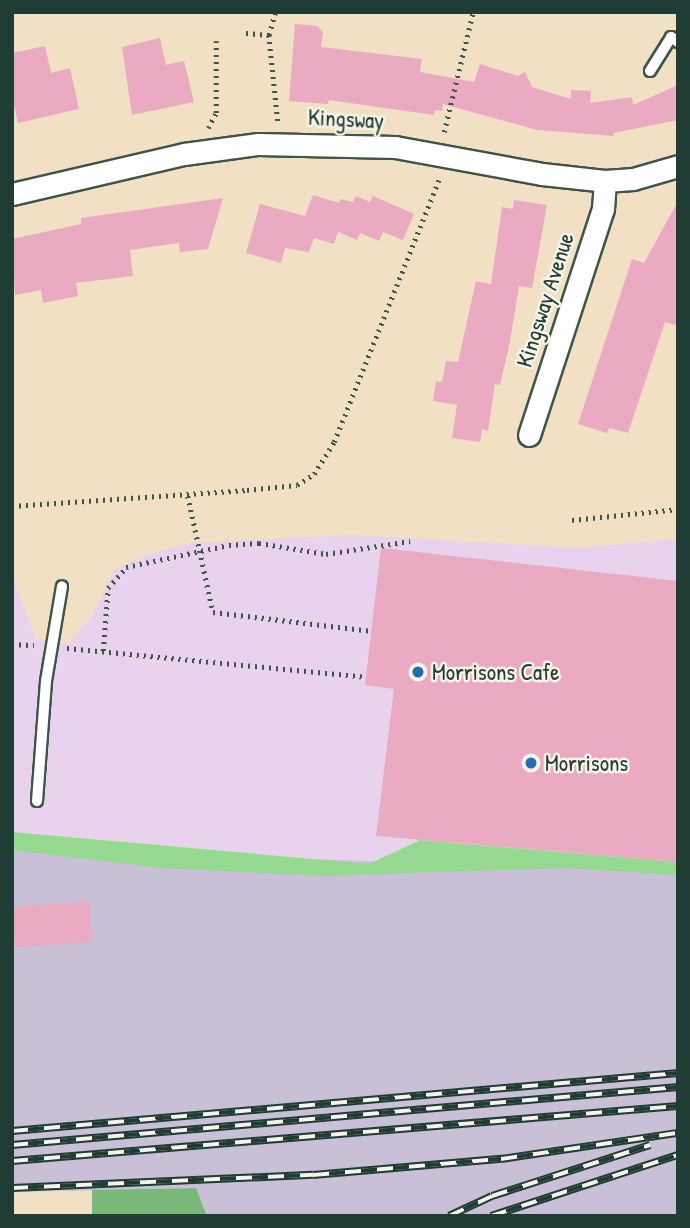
<!DOCTYPE html>
<html>
<head>
<meta charset="utf-8">
<style>
	body { margin:0 }
	#map { position:relative; width:690px; height:1228px; overflow:hidden; background:#f1e0c3; font-family:"Patrick Hand",sans-serif }
	div>[style] { position:absolute }
	.built>* { inset:0; background:#e9d2ee }
	.industrial>* { inset:0; background:#c9bfd7 }
	.green>* { inset:0; background:#96d990 }
	.forest>* { inset:0; background:#78b97a }
	.building>* { inset:0; background:#eaaac2; transform-origin:0 0 }
	.path>* { height:4.5px; margin-top:-2.25px; transform-origin:0; background:repeating-linear-gradient(90deg,#3e5549 0 2px,transparent 0 7px) }
	.roads { filter:drop-shadow(2px 0 #3e5549) drop-shadow(-2px 0 #3e5549) drop-shadow(0 2px #3e5549) drop-shadow(0 -2px #3e5549) }
	.lane>* { height:10px; margin:-5px; padding:0 5px; transform-origin:5px; border-radius:5px; background:#fff }
	.street>* { height:21px; margin:-10.5px; padding:0 10.5px; transform-origin:10.5px; border-radius:10.5px; background:#fff }
	.rail>* { height:8px; margin-top:-4px; transform-origin:0; background:repeating-linear-gradient(90deg,#f7f3e8 0 16px,#1f3d34 0 32px); box-sizing:border-box; border-block:2px solid #1f3d34 }
	.dots>* { width:19px; height:19px; translate:-50% -50%; box-sizing:border-box; border:4px solid #f7f3e8; border-radius:50% }
	span { translate:-50% -50%; white-space:nowrap; text-align:center; line-height:1.15; -webkit-text-stroke:5px #f7f3e8; paint-order:stroke }
	.street-label { font-size:23px; color:#1f3d34 }
	.poi-label { font-size:23px; color:#1f3d34 }
	.left { translate:0 -50%; text-align:left }
	.frame { position:absolute; inset:0; border:14px solid #1f3d34; pointer-events:none }
</style>
</head>
<body>
<div id="map">
	<div class="built">
		<div style="clip-path:polygon(351px 535px,578px 548px,678px 539px,678px 862px,420px 840px,369px 864px,12px 832px,12px 575px,36px 640px,68px 644px,92px 616px,115px 569px,150px 554px,189px 543px)"></div>
	</div>
	<div class="industrial">
		<div style="clip-path:polygon(12px 850px,619px 869px,678px 875px,678px 1216px,207px 1216px,196px 1188px,12px 1192px)"></div>
	</div>
	<div class="green">
		<div style="clip-path:polygon(12px 832px,369px 864px,420px 840px,678px 862px,678px 875px,566px 868px,324px 876px,161px 868px,12px 850px)"></div>
	</div>
	<div class="forest">
		<div style="clip-path:polygon(196px 1188px,207px 1216px,92px 1216px,92px 1190px)"></div>
	</div>
	<div class="building">
		<div style="clip-path:polygon(295px 24px,317px 26px,323px 32px,321px 47px,422px 59px,420px 72px,474px 82px,480px 64px,518px 76px,525px 72px,532px 87px,571px 99px,571px 90px,591px 91px,590px 103px,632px 97px,633px 105px,678px 85px,678px 120px,613px 133px,614px 136px,537px 130px,443px 104px,442px 111px,435px 110px,434px 115px,329px 100px,328px 104px,289px 101px)"></div>
		<div style="clip-path:polygon(160px 38px,166px 65px,184px 61px,194px 102px,132px 115px,122px 47px)"></div>
		<div style="clip-path:polygon(45px 46px,51px 73px,70px 68px,79px 109px,18px 123px,12px 98px,12px 53px)"></div>
		<div style="clip-path:polygon(313px 195px,339px 203px,340px 199px,353px 202px,356px 196px,370px 202px,373px 196px,414px 214px,403px 240px,383px 232px,379px 241px,360px 233px,357px 240px,338px 232px,334px 244px,314px 238px,309px 252px,285px 248px,281px 263px,246px 253px,260px 204px,305px 216px)"></div>
		<div style="clip-path:polygon(223px 198px,208px 249px,180px 252px,179px 243px,130px 250px,133px 276px,76px 283px,78px 296px,43px 303px,41px 290px,15px 295px,12px 239px,81px 224px,81px 218px)"></div>
		<div style="clip-path:polygon(514px 200px,547px 205px,532px 288px,519px 286px,509px 346px,500px 385px,495px 384px,488px 431px,482px 429px,480px 442px,452px 438px,457px 405px,433px 401px,436px 381px,442px 382px,446px 361px,458px 362px,476px 281px,491px 284px,502px 207px,513px 209px)"></div>
		<div style="clip-path:polygon(678px 201px,678px 326px,665px 322px,628px 433px,609px 428px,607px 433px,578px 424px,632px 259px,644px 263px)"></div>
		<div style="clip-path:polygon(381px 548px,678px 581px,678px 862px,376px 836px,394px 689px,365px 685px)"></div>
		<div style="left:89px;top:902px;width:40px;height:77px;rotate:86deg"></div>
	</div>
	<div class="path">
		<div style="left:246px;top:33px;width:23px;rotate:5deg"></div>
		<div style="left:269px;top:35px;width:24px;rotate:-75deg"></div>
		<div style="left:269px;top:35px;width:87px;rotate:84.1deg"></div>
		<div style="left:208px;top:128px;width:17px;rotate:-62deg"></div>
		<div style="left:216px;top:113px;width:72px;rotate:-90deg"></div>
		<div style="left:444px;top:132px;width:123px;rotate:-76.4deg"></div>
		<div style="left:188px;top:496px;width:119px;rotate:77.8deg"></div>
		<div style="left:213px;top:612px;width:160px;rotate:6.8deg"></div>
		<div style="left:12px;top:506px;width:236px;rotate:-3.9deg"></div>
		<div style="left:247px;top:490px;width:50px;rotate:-5.7deg"></div>
		<div style="left:297px;top:485px;width:20px;rotate:-33deg"></div>
		<div style="left:314px;top:474px;width:38px;rotate:-58deg"></div>
		<div style="left:334px;top:442px;width:285px;rotate:-68.2deg"></div>
		<div style="left:572px;top:520px;width:107px;rotate:-5.9deg"></div>
		<div style="left:12px;top:644px;width:22px;rotate:3deg"></div>
		<div style="left:67px;top:648px;width:300px;rotate:5.5deg"></div>
		<div style="left:103px;top:651px;width:63px;rotate:-85.5deg"></div>
		<div style="left:108px;top:588px;width:28px;rotate:-49deg"></div>
		<div style="left:126px;top:567px;width:105px;rotate:-12.1deg"></div>
		<div style="left:229px;top:545px;width:30px;rotate:-4deg"></div>
		<div style="left:259px;top:543px;width:68px;rotate:9.3deg"></div>
		<div style="left:326px;top:554px;width:85px;rotate:-8.8deg"></div>
	</div>
	<div class="roads">
		<div class="lane">
			<div style="left:650px;top:71px;width:40px;rotate:-58deg"></div>
			<div style="left:671px;top:37px;width:9px;rotate:36deg"></div>
			<div style="left:37px;top:801px;width:120px;rotate:-85.7deg"></div>
			<div style="left:46px;top:681px;width:96px;rotate:-80.4deg"></div>
		</div>
		<div class="street">
			<div style="left:12px;top:194px;width:177px;rotate:-13.1deg"></div>
			<div style="left:184px;top:154px;width:75px;rotate:-7.7deg"></div>
			<div style="left:258px;top:144px;width:137px;rotate:1.3deg"></div>
			<div style="left:395px;top:147px;width:149px;rotate:10.4deg"></div>
			<div style="left:542px;top:174px;width:63px;rotate:6.3deg"></div>
			<div style="left:605px;top:181px;width:28px;rotate:-4deg"></div>
			<div style="left:633px;top:179px;width:47px;rotate:-16.1deg"></div>
			<div style="left:529px;top:435px;width:238px;rotate:-71.9deg"></div>
			<div style="left:603px;top:209px;width:28px;rotate:-86deg"></div>
		</div>
	</div>
	<div class="rail">
		<div style="left:12px;top:1131px;width:669px;rotate:-4.98deg"></div>
		<div style="left:12px;top:1145px;width:669px;rotate:-4.98deg"></div>
		<div style="left:12px;top:1161px;width:668px;rotate:-4.72deg"></div>
		<div style="left:12px;top:1188px;width:301px;rotate:-2.5deg"></div>
		<div style="left:313px;top:1175px;width:189px;rotate:-4.9deg"></div>
		<div style="left:501px;top:1159px;width:179px;rotate:-8.4deg"></div>
		<div style="left:449px;top:1216px;width:47px;rotate:-24.9deg"></div>
		<div style="left:492px;top:1196px;width:166px;rotate:-17.9deg"></div>
		<div style="left:491px;top:1216px;width:197px;rotate:-18.1deg"></div>
	</div>
	<div class="dots">
		<div style="left:418px;top:672px;background:#1f6fb2"></div>
		<div style="left:531px;top:763px;background:#1f6fb2"></div>
	</div>
	<div class="street-label">
		<span style="left:346px;top:119px;rotate:3deg">Kingsway</span>
		<span style="left:545px;top:300px;rotate:-72deg">Kingsway Avenue</span>
	</div>
	<div class="poi-label">
		<span class="left" style="left:432px;top:672px">Morrisons Cafe</span>
		<span class="left" style="left:545px;top:763px">Morrisons</span>
	</div>
	<div class="frame"></div>
</div>
</body>
</html>
